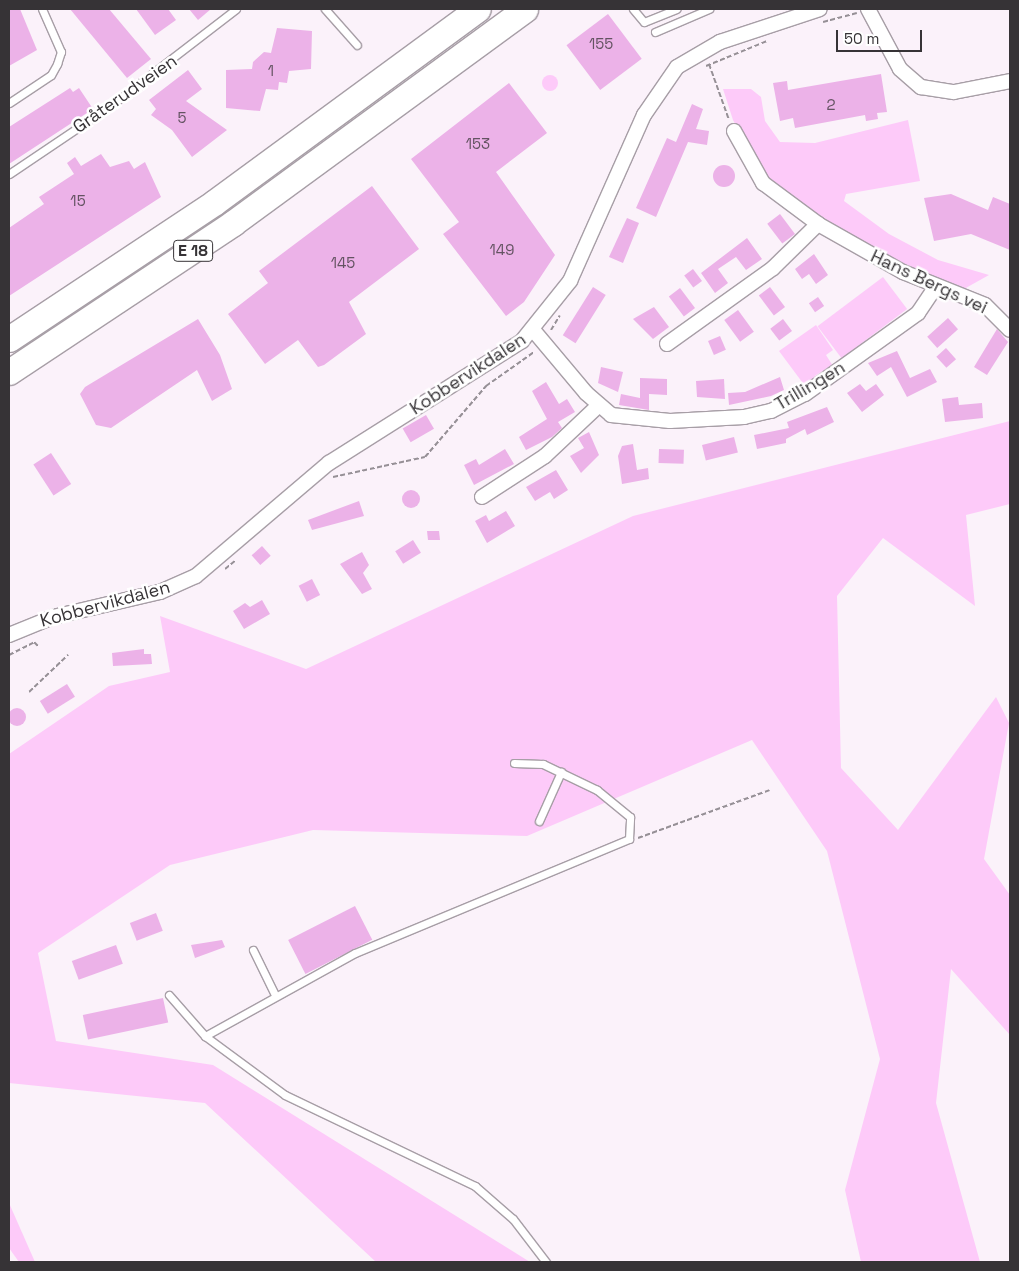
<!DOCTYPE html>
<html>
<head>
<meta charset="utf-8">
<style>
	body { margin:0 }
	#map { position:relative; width:1019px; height:1271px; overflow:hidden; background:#fbf2fa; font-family:"Space Grotesk",sans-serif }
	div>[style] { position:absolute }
	.green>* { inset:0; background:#fdcaf9; transform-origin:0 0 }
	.round { border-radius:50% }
	.building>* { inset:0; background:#ecb2e8; transform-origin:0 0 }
	.path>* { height:2px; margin-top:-1px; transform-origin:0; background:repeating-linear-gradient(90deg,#969096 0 5px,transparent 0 7.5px) }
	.roads { filter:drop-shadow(1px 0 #a79ea6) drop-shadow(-1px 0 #a79ea6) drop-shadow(0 1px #a79ea6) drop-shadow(0 -1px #a79ea6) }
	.service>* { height:7px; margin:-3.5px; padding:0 3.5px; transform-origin:3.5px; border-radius:3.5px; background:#fff }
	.minor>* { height:14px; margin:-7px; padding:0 7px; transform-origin:7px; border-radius:7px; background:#fff }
	.motorway>* { height:25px; margin:-12.5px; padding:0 12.5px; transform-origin:12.5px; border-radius:12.5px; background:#fff }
	span { translate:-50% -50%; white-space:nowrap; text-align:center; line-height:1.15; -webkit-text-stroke:5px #fff; paint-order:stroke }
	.number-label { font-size:15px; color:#645362 }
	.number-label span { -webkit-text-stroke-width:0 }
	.shield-label span { padding:1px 4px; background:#fff; border:1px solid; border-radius:4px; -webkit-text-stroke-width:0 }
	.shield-label { font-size:16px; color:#363336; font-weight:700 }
	.street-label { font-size:18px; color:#363336 }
	.frame { position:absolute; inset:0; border:10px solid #363336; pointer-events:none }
	.scale { position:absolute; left:836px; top:30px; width:86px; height:22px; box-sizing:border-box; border:2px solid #363336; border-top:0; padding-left:6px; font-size:15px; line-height:18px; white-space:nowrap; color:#363336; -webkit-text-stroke:4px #fff; paint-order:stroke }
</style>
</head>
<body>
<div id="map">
	<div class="green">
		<div class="round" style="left:542px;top:75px;width:16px;height:16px"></div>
		<div style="clip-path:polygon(723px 89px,751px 89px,761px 97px,765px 121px,780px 142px,815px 143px,908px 120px,920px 181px,846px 194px,844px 201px,889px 234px,938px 260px,989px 275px,964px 289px,879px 253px,766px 181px,733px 120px)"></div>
		<div style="left:883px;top:277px;width:40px;height:82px;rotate:53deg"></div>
		<div style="clip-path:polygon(816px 325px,833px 350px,826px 355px,833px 366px,805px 386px,779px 351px)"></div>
		<div style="clip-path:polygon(1010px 421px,1010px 504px,966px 515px,975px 606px,883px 538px,837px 596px,841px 768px,898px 830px,996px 697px,1009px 723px,984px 859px,1010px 895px,1010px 1035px,951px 969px,936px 1103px,980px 1262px,861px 1262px,845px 1190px,880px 1059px,827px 851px,752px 740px,527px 836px,313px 830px,170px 865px,38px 953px,56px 1041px,213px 1065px,530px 1262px,376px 1262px,205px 1103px,9px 1083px,9px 754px,109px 686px,170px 672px,160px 616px,306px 669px,633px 516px)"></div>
		<div style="clip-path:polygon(9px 1203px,35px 1262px,19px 1262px,9px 1248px)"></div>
	</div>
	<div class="building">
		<div style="clip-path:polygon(9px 9px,20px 9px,37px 50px,9px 66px)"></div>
		<div style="clip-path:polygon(70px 9px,109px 9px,151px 59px,127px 78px)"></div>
		<div style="clip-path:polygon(136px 9px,168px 9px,176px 20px,155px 35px)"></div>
		<div style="clip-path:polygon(189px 9px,211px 9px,198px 20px)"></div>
		<div style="left:608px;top:14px;width:56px;height:52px;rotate:53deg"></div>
		<div style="clip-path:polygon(277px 28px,312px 31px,311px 69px,289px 71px,287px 83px,279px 82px,278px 90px,266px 89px,260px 111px,226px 108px,226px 70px,252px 69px,253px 62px,264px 52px,271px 53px)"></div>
		<div style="clip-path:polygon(188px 70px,202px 89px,186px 101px,227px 130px,192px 157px,172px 130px,151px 115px,156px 109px,149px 100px)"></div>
		<div style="clip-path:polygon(881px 74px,887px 112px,877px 113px,878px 119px,866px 121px,865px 115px,795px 128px,793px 118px,780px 121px,773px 83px,787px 81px,788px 90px)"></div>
		<div style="clip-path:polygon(509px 83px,547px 133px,496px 172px,555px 255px,524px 302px,506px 316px,443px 234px,459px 222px,411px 159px)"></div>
		<div style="clip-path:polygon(70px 88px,73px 92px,79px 88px,93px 109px,9px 164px,9px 127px)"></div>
		<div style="clip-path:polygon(692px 104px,703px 109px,696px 129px,709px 131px,707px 145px,688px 142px,656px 217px,636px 208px,667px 138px,676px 142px)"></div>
		<div style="clip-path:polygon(101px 154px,110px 167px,129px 161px,134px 169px,145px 162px,161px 197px,9px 296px,9px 228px,44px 204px,39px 197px,74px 174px,67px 163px,75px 157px,81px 166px)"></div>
		<div class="round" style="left:713px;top:165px;width:22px;height:22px"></div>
		<div style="clip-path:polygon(372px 186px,419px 249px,349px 302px,366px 334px,324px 365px,318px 367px,298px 340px,265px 364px,228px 314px,268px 283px,259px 271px)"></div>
		<div style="clip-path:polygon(951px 194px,988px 210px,993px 197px,1010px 204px,1010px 250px,971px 234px,934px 241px,924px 198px)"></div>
		<div style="left:780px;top:214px;width:25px;height:16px;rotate:53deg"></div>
		<div style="clip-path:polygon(627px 218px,639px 223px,623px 263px,609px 257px)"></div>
		<div style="clip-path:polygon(747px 238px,762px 259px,746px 270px,736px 257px,718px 269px,728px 283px,715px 293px,701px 273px)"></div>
		<div style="clip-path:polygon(814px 254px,828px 275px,816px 284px,809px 274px,802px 279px,795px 269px)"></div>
		<div style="left:693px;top:269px;width:15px;height:11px;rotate:53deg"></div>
		<div style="left:593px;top:287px;width:15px;height:57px;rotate:32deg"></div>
		<div style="left:770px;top:287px;width:25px;height:14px;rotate:53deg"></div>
		<div style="left:680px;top:288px;width:25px;height:14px;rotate:53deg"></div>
		<div style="left:818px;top:297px;width:11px;height:11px;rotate:56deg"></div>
		<div style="clip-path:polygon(654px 307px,669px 327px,653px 339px,633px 319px)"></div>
		<div style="left:738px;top:310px;width:27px;height:17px;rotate:54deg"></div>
		<div style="left:948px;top:318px;width:15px;height:28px;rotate:48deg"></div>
		<div style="clip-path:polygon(198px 319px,220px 355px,232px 389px,212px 401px,197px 370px,111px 428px,96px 425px,80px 394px,85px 387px)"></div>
		<div style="left:783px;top:319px;width:15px;height:16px;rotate:53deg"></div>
		<div style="clip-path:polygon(997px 329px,1008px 342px,987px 375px,974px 367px)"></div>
		<div style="left:720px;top:336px;width:15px;height:13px;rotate:67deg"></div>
		<div style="left:946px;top:348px;width:15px;height:13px;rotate:48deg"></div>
		<div style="clip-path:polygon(897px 351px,910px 378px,930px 369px,937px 382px,907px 397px,891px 367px,877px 376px,868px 363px)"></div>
		<div style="clip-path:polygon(601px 367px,623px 372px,618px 392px,598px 383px)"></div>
		<div style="clip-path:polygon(780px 377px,784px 390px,771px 396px,729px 405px,728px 393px,745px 392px)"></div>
		<div style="clip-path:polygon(640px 378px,667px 379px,667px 395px,649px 394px,649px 410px,619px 405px,621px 394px,640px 398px)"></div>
		<div style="clip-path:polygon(724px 379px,725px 399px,697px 397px,696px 381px)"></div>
		<div style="clip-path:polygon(546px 382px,559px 404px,567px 399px,575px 412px,558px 422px,562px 428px,552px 437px,526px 450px,519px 437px,547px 419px,532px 391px)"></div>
		<div style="clip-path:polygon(860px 384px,866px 391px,876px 384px,884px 395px,862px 412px,847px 393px)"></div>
		<div style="clip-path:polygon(958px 397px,959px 405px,982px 403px,983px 418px,945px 422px,942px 399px)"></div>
		<div style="clip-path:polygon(827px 407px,834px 422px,807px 435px,805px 429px,786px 439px,786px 443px,757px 449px,754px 435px,789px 428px,787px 422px)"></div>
		<div style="left:426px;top:415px;width:16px;height:27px;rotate:60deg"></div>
		<div style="clip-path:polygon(589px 432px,599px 455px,581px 473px,570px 456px,584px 448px,578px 438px)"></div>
		<div style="left:734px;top:437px;width:16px;height:33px;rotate:76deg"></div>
		<div style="clip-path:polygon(633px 444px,637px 470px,648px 468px,649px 479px,622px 484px,618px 456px,622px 446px)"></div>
		<div style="clip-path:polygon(505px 449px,514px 464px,474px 485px,464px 465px,476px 459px,479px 465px)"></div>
		<div style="left:659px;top:449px;width:25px;height:14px;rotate:2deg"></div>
		<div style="left:51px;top:453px;width:37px;height:21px;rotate:57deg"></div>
		<div style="clip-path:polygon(556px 470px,568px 490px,554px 499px,550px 492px,535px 501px,526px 487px)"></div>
		<div class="round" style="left:402px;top:490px;width:18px;height:18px"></div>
		<div style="clip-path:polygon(359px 501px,364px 516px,312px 530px,308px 520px)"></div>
		<div style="clip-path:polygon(506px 511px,515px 526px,487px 543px,475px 521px,486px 515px,489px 521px)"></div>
		<div style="clip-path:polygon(427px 531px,439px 531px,440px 540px,428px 540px)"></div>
		<div style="left:413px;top:540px;width:15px;height:21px;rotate:58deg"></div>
		<div style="left:262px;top:546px;width:13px;height:14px;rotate:48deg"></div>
		<div style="clip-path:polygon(362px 552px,369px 565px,363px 573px,372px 589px,362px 594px,340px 564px)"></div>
		<div style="left:312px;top:579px;width:18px;height:15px;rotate:63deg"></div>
		<div style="clip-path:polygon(262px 600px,270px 614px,244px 629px,233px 611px,245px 603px,250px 607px)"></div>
		<div style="clip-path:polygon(144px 649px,144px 654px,151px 654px,152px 664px,113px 666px,112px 653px)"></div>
		<div style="left:67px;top:684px;width:15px;height:32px;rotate:58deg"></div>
		<div class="round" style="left:8px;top:708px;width:18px;height:18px"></div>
		<div style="left:355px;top:906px;width:38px;height:75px;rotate:63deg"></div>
		<div style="left:156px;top:913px;width:19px;height:28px;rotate:69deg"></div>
		<div style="clip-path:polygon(222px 940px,225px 947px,195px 958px,191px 945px)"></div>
		<div style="left:116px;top:945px;width:20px;height:47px;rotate:70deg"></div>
		<div style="left:163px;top:998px;width:25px;height:82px;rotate:78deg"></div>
	</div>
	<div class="path">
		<div style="left:823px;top:22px;width:35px;rotate:-15deg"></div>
		<div style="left:709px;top:64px;width:59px;rotate:70.3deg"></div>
		<div style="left:706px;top:66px;width:66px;rotate:-22.3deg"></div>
		<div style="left:551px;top:330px;width:17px;rotate:-59deg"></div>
		<div style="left:333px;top:477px;width:94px;rotate:-12.3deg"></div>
		<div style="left:425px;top:457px;width:94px;rotate:-49.3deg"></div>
		<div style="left:486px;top:386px;width:59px;rotate:-35.3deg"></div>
		<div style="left:225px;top:569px;width:13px;rotate:-39deg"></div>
		<div style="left:9px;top:655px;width:28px;rotate:-27deg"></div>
		<div style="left:34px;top:642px;width:6px;rotate:45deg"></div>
		<div style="left:29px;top:692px;width:54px;rotate:-43.5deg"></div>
		<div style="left:638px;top:838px;width:140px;rotate:-20deg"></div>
	</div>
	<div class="roads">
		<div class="service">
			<div style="left:325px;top:9px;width:48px;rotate:48.4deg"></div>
			<div style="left:633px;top:9px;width:17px;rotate:50deg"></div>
			<div style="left:644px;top:22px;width:35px;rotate:-22deg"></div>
			<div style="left:655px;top:32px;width:59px;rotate:-23.1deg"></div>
			<div style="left:9px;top:103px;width:50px;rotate:-33.7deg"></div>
			<div style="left:51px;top:75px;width:13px;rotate:-61deg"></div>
			<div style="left:57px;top:64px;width:13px;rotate:-72deg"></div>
			<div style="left:61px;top:52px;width:47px;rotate:-113.8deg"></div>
			<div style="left:9px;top:174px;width:122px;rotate:-34deg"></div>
			<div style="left:110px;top:106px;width:159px;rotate:-37.6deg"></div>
			<div style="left:539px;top:821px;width:54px;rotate:-65.8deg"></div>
			<div style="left:253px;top:950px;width:50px;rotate:63.9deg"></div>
			<div style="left:169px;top:995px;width:55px;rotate:48.7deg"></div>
			<div style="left:205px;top:1036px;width:99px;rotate:36.4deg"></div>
			<div style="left:285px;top:1095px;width:211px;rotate:25.6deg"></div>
			<div style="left:475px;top:1186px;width:50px;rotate:41deg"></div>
			<div style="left:513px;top:1219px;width:54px;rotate:52.5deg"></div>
			<div style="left:205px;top:1036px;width:171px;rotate:-29deg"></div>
			<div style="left:355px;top:953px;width:297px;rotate:-22.6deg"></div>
			<div style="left:629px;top:839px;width:22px;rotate:-87deg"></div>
			<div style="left:630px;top:817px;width:43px;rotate:-140.7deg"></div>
			<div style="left:597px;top:790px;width:60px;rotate:-154.3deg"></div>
			<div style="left:543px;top:764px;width:29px;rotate:-178deg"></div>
		</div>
		<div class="minor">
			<div style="left:868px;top:9px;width:68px;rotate:61.9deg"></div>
			<div style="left:900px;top:69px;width:28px;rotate:41deg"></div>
			<div style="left:921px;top:87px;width:33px;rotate:9deg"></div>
			<div style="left:954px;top:92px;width:57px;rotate:-11.1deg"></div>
			<div style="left:734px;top:131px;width:60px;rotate:60.9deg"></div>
			<div style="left:763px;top:183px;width:69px;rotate:36.7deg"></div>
			<div style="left:818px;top:224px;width:98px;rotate:29.5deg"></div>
			<div style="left:903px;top:272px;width:88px;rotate:21.9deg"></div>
			<div style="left:985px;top:305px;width:35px;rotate:45deg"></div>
			<div style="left:534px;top:331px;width:81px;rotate:50deg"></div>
			<div style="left:586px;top:393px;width:33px;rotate:41deg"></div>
			<div style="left:611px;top:415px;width:59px;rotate:5.8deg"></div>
			<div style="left:670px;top:421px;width:74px;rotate:-3.1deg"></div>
			<div style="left:744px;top:417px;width:28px;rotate:-13deg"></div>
			<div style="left:771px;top:411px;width:38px;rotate:-27deg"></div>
			<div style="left:805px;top:394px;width:139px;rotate:-35.6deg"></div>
			<div style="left:918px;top:313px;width:32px;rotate:-56deg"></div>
			<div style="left:667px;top:344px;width:130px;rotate:-35.6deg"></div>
			<div style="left:773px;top:268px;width:63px;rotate:-44.4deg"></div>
			<div style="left:482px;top:497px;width:75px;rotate:-33.1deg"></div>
			<div style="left:545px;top:456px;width:73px;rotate:-43.3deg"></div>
			<div style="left:9px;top:635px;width:48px;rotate:-22.2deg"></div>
			<div style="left:53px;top:617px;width:110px;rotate:-13.2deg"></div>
			<div style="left:160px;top:592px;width:39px;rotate:-24deg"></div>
			<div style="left:196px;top:576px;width:175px;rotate:-40.4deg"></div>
			<div style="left:329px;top:463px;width:228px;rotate:-32.3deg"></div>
			<div style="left:522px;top:341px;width:77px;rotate:-51.3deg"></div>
			<div style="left:570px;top:281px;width:182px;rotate:-66deg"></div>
			<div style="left:644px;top:115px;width:58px;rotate:-55.5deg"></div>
			<div style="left:677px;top:67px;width:50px;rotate:-30.2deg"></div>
			<div style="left:720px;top:42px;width:105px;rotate:-18.3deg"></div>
		</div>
		<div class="motorway">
			<div style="left:9px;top:339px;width:247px;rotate:-33.6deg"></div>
			<div style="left:215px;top:202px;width:326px;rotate:-36.3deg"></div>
			<div style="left:9px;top:372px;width:269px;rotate:-33.6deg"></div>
			<div style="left:233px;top:223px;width:362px;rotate:-36.2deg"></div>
		</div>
	</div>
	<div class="number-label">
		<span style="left:601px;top:44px">155</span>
		<span style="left:271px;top:71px">1</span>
		<span style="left:831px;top:105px">2</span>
		<span style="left:182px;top:118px">5</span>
		<span style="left:478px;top:144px">153</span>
		<span style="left:78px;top:201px">15</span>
		<span style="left:502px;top:250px">149</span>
		<span style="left:343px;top:263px">145</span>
	</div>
	<div class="shield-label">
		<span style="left:193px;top:251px">E 18</span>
	</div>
	<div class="street-label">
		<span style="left:125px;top:94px;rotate:-35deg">Gråterudveien</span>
		<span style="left:929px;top:282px;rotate:25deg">Hans Bergs vei</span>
		<span style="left:468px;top:374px;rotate:-33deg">Kobbervikdalen</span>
		<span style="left:810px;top:386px;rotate:-31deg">Trillingen</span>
		<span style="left:105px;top:604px;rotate:-15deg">Kobbervikdalen</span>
	</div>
	<div class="frame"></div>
	<div class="scale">50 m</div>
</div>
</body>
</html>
